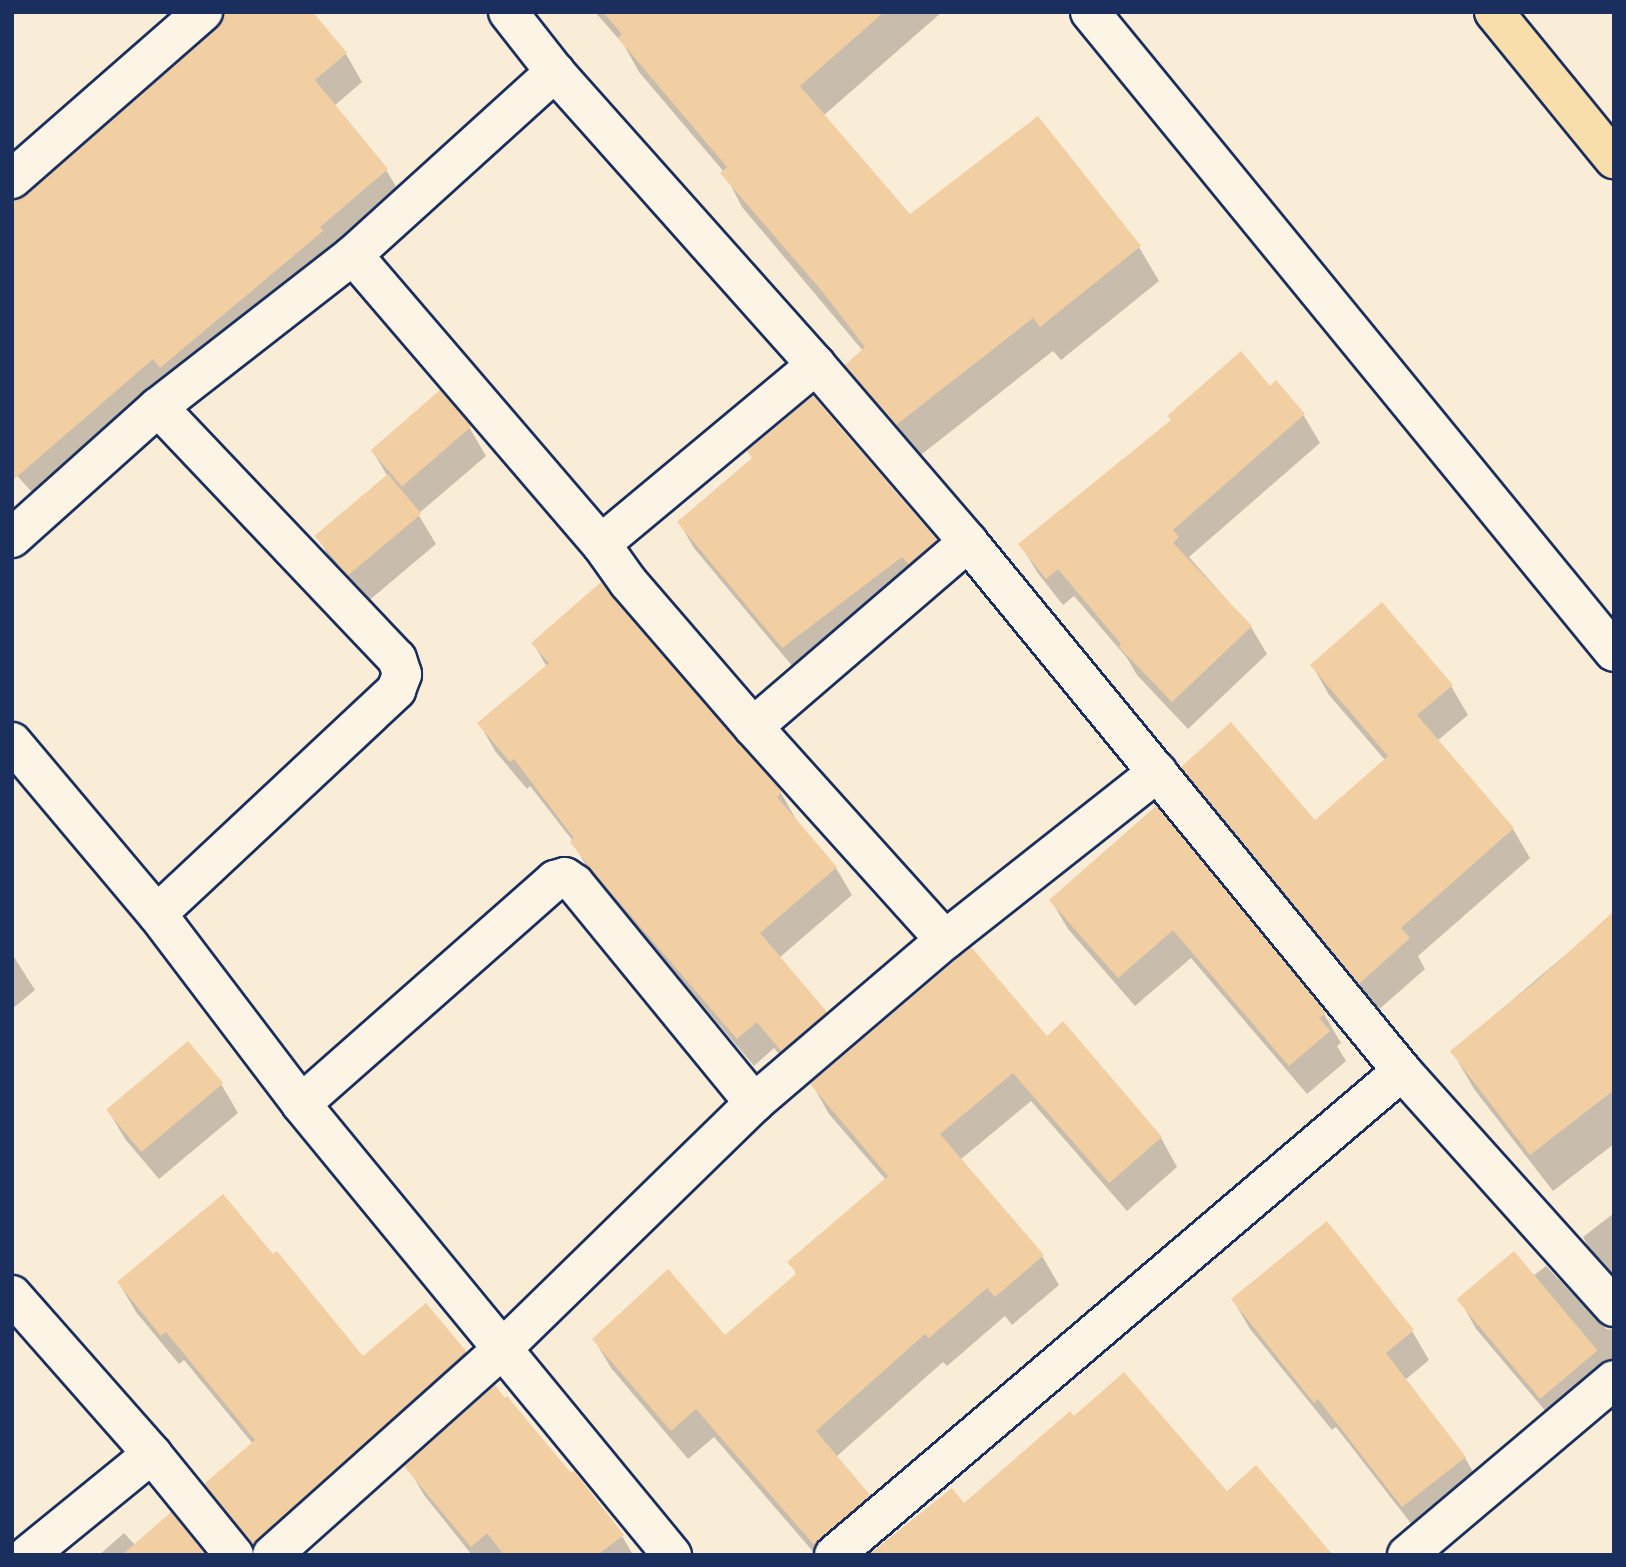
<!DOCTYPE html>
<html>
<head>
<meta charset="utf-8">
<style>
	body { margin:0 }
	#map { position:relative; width:1626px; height:1567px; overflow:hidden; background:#faedd8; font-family:Pangolin,sans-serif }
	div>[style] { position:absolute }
	.shadow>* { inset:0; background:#0003 }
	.building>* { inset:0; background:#f2cfa3; transform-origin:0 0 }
	.roads { filter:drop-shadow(2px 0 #1b2f5e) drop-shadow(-2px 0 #1b2f5e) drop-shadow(0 2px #1b2f5e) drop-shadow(0 -2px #1b2f5e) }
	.minor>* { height:38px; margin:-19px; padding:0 19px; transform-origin:19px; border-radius:19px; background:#fcf5e5 }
	.secondary>* { height:38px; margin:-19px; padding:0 19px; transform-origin:19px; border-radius:19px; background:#fcf5e5 }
	.motorway>* { height:38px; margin:-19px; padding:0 19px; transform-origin:19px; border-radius:19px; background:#f8deab }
	span { translate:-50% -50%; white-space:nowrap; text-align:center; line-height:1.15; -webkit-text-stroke:5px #fcf5e5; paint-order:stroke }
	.frame { position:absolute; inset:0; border:14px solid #1b2f5e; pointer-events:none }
</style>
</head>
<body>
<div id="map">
	<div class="shadow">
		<div style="clip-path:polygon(595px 12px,942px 12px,823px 116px,910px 216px,1139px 247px,1159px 281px,1061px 360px,1053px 351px,917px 458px,867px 399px,847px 365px,863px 351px,742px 207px,724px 172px,639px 72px,624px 45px)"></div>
		<div style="clip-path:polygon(346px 54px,362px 82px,334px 106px,386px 170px,403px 198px,39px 500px,12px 470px,27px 197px)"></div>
		<div style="clip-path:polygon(1276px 383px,1304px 416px,1320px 443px,1189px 557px,1251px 627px,1267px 654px,1188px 729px,1137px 675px,1127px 658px,1074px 596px,1063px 605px,1037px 572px,1021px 545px)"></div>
		<div style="clip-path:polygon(469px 427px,486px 456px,418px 514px,436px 544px,366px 603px,333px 564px,317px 535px,388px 477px,372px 450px)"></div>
		<div style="clip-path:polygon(753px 459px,936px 541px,951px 567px,798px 673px,694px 548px,679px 522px)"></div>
		<div style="clip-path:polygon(533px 643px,781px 793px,797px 821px,836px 868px,852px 895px,779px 958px,826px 1013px,842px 1040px,798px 1077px,774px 1048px,754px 1066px,588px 870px,573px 841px,530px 786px,527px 789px,495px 751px,479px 723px,547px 667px)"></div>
		<div style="clip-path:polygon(1312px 665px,1451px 686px,1468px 715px,1437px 741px,1513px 829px,1530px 858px,1418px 956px,1425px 969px,1376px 1012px,1200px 796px,1183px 767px,1315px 822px,1385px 760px,1329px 695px)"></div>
		<div style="clip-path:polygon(1156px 809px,1324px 1014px,1341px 1043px,1337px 1046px,1346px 1061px,1307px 1094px,1191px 958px,1135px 1006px,1068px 929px,1051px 900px)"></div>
		<div style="clip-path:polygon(1614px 914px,1614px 1144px,1553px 1191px,1474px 1089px,1452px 1051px)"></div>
		<div style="clip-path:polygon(12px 954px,35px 990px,12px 1009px)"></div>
		<div style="clip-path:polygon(1047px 1038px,1161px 1138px,1177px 1167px,1127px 1211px,1031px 1101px,960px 1160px,1042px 1256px,1059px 1285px,1012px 1325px,1005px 1316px,947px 1366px,943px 1362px,836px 1457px,869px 1496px,886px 1525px,816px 1555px,714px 1437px,688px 1459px,611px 1368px,594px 1339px,724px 1337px,797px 1275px,790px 1262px,886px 1180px,829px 1114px,812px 1084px)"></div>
		<div style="clip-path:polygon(221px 1084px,238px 1113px,159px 1179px,125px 1139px,108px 1110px)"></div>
		<div style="clip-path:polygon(1614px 1213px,1614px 1282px,1599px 1266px,1583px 1237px)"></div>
		<div style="clip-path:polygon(273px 1257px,363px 1358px,426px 1306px,465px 1352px,482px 1382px,256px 1555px,223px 1513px,206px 1484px,253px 1444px,184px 1360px,179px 1364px,136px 1312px,119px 1283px)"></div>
		<div style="clip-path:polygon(1546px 1266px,1606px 1329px,1614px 1330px,1614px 1380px,1559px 1427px,1476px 1329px,1460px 1300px,1533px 1276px)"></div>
		<div style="clip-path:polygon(1233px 1300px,1412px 1331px,1429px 1360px,1405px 1380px,1465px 1458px,1482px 1487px,1420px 1535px,1336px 1427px,1332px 1430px,1250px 1329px)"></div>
		<div style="clip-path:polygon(407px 1466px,570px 1476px,622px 1536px,633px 1555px,472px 1555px,424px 1495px)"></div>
		<div style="clip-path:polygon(124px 1533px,136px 1546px,203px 1555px,99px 1555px)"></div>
	</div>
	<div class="building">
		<div style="clip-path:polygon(224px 12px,313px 12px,347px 53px,315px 80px,388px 169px,320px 227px,323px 231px,160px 368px,153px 359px,12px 481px,12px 200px,26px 195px,217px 28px)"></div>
		<div style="clip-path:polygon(603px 12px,884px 12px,800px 86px,910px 214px,1038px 116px,1141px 246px,1040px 327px,1033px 318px,896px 425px,845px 365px,865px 347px,822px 291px,720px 173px,727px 167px,618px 38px,622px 34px)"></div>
		<div style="clip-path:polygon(1241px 351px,1270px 386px,1276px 380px,1305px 414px,1173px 530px,1179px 537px,1173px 543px,1252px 626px,1172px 702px,1119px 647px,1121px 644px,1058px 569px,1046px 579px,1018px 544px,1171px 420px,1167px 416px)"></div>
		<div style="left:440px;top:390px;width:48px;height:92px;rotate:49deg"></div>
		<div style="clip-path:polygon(813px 396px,937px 540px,908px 564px,902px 557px,782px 648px,677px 522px,752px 458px,747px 451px)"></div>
		<div style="left:388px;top:474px;width:52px;height:96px;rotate:50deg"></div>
		<div style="clip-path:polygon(601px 582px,782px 792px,777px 797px,837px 867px,760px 933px,827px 1012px,781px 1051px,757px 1022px,737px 1039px,595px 874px,570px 842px,574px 838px,514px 759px,510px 762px,477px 723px,549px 663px,531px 643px)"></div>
		<div style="clip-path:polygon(1382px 602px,1453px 685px,1417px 715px,1514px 828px,1401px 928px,1410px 938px,1359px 984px,1181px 767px,1231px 722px,1315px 820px,1388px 756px,1310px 665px)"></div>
		<div style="clip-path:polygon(1156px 806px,1326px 1013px,1319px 1018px,1330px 1031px,1289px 1066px,1173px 930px,1118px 978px,1049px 900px)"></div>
		<div style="clip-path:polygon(1614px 911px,1614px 1090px,1530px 1155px,1450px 1051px,1539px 979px)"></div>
		<div style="clip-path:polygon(971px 947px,1047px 1036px,1063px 1021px,1162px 1137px,1109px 1183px,1013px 1073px,940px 1134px,1044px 1255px,995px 1297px,987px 1288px,929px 1338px,925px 1334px,816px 1431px,870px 1495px,815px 1546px,696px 1409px,671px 1431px,592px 1339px,668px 1269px,725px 1335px,797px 1273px,787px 1262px,888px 1176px,810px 1084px)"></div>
		<div style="left:188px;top:1041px;width:55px;height:107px;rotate:50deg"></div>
		<div style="clip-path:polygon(223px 1194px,273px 1254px,277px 1251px,363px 1356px,426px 1303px,466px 1351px,253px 1545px,204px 1484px,255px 1440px,166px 1332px,161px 1336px,117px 1282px)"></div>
		<div style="clip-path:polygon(1327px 1221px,1414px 1330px,1386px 1353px,1466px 1457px,1402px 1507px,1318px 1399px,1314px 1403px,1231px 1299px)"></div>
		<div style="left:1514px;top:1251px;width:130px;height:75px;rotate:50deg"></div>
		<div style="clip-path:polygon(1124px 1372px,1227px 1491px,1256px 1465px,1333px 1555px,868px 1555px,952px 1488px,964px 1503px,1070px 1411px,1074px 1416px)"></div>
		<div style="clip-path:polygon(495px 1385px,505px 1398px,507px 1396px,571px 1473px,574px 1471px,624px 1535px,597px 1555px,504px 1555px,487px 1533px,471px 1547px,404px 1466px)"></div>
		<div style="clip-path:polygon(171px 1512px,206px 1555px,122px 1555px)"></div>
	</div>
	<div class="roads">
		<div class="minor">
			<div style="left:508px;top:12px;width:76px;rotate:51.9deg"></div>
			<div style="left:12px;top:179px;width:254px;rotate:-41.2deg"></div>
			<div style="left:353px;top:255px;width:381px;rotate:49.4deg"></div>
			<div style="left:601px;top:544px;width:280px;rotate:-39.8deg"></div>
			<div style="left:12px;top:538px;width:196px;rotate:-41.9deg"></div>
			<div style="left:158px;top:407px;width:247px;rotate:-37.9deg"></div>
			<div style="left:353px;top:255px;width:273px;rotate:-42.2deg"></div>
			<div style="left:555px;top:72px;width:392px;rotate:48.3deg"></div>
			<div style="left:816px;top:365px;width:233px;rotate:49.3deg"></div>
			<div style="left:968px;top:542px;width:684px;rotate:50.63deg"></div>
			<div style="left:1402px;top:1071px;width:317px;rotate:48.1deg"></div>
			<div style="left:601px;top:544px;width:47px;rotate:54.6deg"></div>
			<div style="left:628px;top:582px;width:191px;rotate:49.2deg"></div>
			<div style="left:12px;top:742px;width:225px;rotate:49.9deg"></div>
			<div style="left:157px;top:914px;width:238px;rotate:52.8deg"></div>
			<div style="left:301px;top:1104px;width:584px;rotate:50.56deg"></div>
			<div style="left:157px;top:914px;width:328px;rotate:-43.1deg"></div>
			<div style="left:396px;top:690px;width:17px;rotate:-69deg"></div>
			<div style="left:402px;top:674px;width:16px;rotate:-108deg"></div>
			<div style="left:397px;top:659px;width:347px;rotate:-133.5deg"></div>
			<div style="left:945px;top:940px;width:287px;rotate:-132deg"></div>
			<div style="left:753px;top:727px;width:284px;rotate:-40.7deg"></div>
			<div style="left:301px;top:1104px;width:339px;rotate:-41.4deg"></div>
			<div style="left:555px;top:880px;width:10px;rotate:-17deg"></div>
			<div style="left:565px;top:877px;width:12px;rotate:35deg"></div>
			<div style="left:575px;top:884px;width:283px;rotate:50.7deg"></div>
			<div style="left:12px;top:1295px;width:212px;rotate:48.6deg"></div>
			<div style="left:152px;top:1454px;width:130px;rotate:50.9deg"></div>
			<div style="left:28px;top:1555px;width:160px;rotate:-39.2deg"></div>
			<div style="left:272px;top:1555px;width:309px;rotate:-41.8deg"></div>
			<div style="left:502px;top:1349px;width:352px;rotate:-44.3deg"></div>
			<div style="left:754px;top:1103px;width:251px;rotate:-40.5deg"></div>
			<div style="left:945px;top:940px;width:271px;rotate:-38.3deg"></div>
			<div style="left:834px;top:1555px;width:746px;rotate:-40.43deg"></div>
			<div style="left:1407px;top:1555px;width:271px;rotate:-40.2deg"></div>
		</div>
		<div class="secondary">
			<div style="left:1090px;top:12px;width:827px;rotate:50.69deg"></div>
		</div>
		<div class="motorway">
			<div style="left:1494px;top:12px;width:190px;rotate:50.8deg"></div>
		</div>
	</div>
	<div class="frame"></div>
</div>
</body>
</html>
